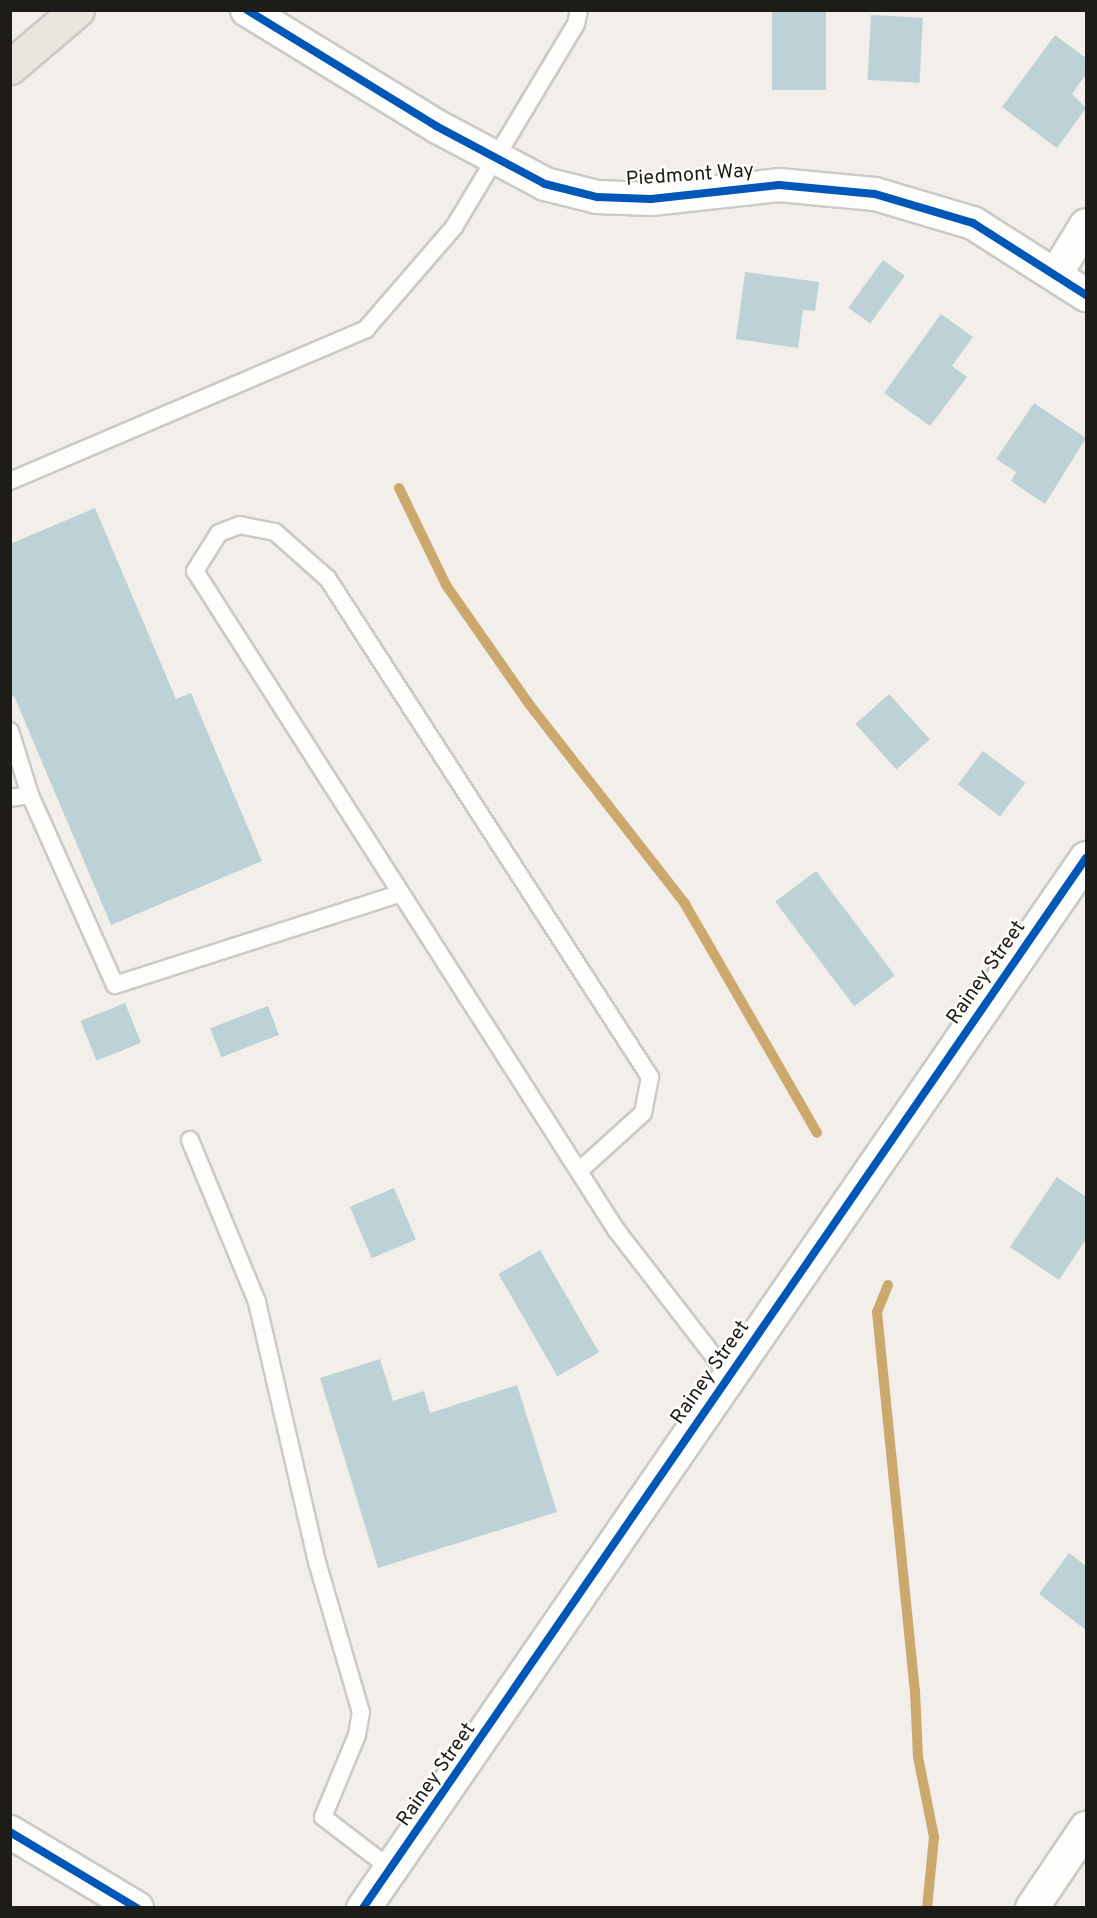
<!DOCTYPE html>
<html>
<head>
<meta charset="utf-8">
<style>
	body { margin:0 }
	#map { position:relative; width:1097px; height:1918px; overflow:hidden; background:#f2efea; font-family:Overpass,sans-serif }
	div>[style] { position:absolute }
	.stream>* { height:10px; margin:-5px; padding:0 5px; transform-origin:5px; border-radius:5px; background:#cca86d }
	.building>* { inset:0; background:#bdd2d6; transform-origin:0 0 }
	.roads { filter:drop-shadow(2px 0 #cccac6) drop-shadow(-2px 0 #cccac6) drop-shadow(0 2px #cccac6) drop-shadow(0 -2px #cccac6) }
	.lane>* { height:16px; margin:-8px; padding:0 8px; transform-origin:8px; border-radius:8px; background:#fdfdfc }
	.street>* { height:32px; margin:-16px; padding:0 16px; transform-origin:16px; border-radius:16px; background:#fdfdfc }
	.secondary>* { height:33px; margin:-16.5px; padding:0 16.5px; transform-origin:16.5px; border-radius:16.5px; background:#fdfdfc }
	.primary>* { height:33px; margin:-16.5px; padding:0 16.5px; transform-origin:16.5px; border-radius:16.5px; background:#eae6de }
	.cycleway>* { height:8px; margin:-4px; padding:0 4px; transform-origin:4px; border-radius:4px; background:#0057b8 }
	span { translate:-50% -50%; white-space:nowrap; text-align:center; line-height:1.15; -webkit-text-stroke:4.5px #fffefc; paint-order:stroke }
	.street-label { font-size:20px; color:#1e1c19 }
	.frame { position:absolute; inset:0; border:12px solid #1e1c19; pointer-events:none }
</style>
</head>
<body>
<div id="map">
	<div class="stream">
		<div style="left:399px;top:488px;width:108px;rotate:64.1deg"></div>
		<div style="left:446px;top:585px;width:145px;rotate:55.1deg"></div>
		<div style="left:529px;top:704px;width:254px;rotate:52deg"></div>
		<div style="left:685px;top:904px;width:264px;rotate:60deg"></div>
		<div style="left:888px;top:1285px;width:29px;rotate:112deg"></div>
		<div style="left:877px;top:1312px;width:381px;rotate:84.3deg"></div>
		<div style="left:915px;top:1691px;width:66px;rotate:87.4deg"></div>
		<div style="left:918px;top:1757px;width:82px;rotate:78.7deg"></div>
		<div style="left:934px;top:1837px;width:71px;rotate:95.6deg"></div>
	</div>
	<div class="building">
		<div style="left:772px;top:10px;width:54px;height:80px"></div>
		<div style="left:871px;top:15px;width:52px;height:65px;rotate:3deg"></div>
		<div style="clip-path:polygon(1055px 35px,1086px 58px,1086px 74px,1072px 94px,1086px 108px,1057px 148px,1002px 107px)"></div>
		<div style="left:883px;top:260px;width:27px;height:59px;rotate:36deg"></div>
		<div style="clip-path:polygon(745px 272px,819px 282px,815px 311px,803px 310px,798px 348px,736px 339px)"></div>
		<div style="clip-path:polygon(941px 314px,973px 337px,952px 366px,967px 377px,930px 426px,884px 393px)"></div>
		<div style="clip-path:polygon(1034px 403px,1086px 438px,1045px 504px,1011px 481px,1016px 472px,996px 459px)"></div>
		<div style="clip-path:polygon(95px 508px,176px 699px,191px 693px,262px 861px,111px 925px,14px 696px,10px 698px,10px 544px)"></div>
		<div style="left:889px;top:694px;width:61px;height:45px;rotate:48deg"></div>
		<div style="left:983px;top:751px;width:53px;height:42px;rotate:37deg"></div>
		<div style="left:816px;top:871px;width:131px;height:51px;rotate:53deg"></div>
		<div style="left:125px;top:1003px;width:43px;height:48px;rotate:68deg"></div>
		<div style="left:268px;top:1006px;width:31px;height:62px;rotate:69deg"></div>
		<div style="clip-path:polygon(1057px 1177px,1086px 1197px,1086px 1239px,1059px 1280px,1010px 1247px)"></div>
		<div style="left:394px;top:1188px;width:56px;height:48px;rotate:67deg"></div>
		<div style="left:540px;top:1250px;width:118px;height:48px;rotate:60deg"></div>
		<div style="clip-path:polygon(380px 1359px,393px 1401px,424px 1391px,430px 1413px,517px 1385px,557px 1512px,378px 1568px,320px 1378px)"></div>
		<div style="clip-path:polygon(1069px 1553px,1086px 1566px,1086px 1630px,1039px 1594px)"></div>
	</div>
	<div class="roads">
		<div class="lane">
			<div style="left:10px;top:481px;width:387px;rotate:-23.1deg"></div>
			<div style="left:366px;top:329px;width:135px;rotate:-49.2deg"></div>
			<div style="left:454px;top:227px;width:237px;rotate:-59deg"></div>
			<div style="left:576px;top:24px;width:14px;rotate:-78deg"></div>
			<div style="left:10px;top:731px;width:67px;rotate:72.6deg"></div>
			<div style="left:30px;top:795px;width:208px;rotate:65.9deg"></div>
			<div style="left:115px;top:985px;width:300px;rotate:-17.8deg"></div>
			<div style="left:10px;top:798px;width:20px;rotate:-9deg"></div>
			<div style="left:190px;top:1140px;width:175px;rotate:67.5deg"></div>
			<div style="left:257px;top:1302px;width:267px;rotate:77deg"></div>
			<div style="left:317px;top:1562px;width:156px;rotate:73.7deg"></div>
			<div style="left:361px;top:1712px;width:23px;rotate:100deg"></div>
			<div style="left:357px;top:1735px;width:89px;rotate:112.5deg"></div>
			<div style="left:323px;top:1817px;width:86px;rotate:37.4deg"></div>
			<div style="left:579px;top:1171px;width:86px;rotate:-42.2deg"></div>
			<div style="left:643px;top:1113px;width:37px;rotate:-79deg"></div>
			<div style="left:650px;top:1077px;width:593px;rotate:-122.89deg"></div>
			<div style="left:328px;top:579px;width:71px;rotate:-138.4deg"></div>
			<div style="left:275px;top:532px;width:36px;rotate:-169deg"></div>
			<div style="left:240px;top:525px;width:22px;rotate:159deg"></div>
			<div style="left:219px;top:533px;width:45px;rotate:122.3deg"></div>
			<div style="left:195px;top:571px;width:783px;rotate:57.41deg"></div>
			<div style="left:617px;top:1231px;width:183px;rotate:52.3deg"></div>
		</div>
		<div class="street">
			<div style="left:247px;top:10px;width:222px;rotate:31.5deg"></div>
			<div style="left:436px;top:126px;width:123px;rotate:28deg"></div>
			<div style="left:545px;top:184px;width:54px;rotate:14deg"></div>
			<div style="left:597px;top:197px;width:54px;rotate:2.1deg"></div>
			<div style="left:651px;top:199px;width:129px;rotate:-6.2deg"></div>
			<div style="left:779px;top:185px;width:96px;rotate:5.4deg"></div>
			<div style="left:875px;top:194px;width:102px;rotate:16.5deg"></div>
			<div style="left:973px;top:223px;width:134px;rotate:32.5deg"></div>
			<div style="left:1056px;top:274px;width:57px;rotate:-58.5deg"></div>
			<div style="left:10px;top:1832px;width:148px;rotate:30.9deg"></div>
			<div style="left:1032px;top:1908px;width:97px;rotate:-56deg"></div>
		</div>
		<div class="secondary">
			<div style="left:363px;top:1908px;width:1275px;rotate:-55.45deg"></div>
		</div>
		<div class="primary">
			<div style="left:10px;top:67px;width:88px;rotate:-40.4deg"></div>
		</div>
	</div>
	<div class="cycleway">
		<div style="left:247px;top:10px;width:222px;rotate:31.5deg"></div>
		<div style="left:436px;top:126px;width:123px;rotate:28deg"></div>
		<div style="left:545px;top:184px;width:54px;rotate:14deg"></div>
		<div style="left:597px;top:197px;width:54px;rotate:2.1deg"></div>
		<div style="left:651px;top:199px;width:129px;rotate:-6.2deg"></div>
		<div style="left:779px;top:185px;width:96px;rotate:5.4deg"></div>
		<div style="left:875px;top:194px;width:102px;rotate:16.5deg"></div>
		<div style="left:973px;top:223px;width:134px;rotate:32.5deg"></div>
		<div style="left:10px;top:1832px;width:148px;rotate:30.9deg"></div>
		<div style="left:363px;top:1908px;width:1275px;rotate:-55.45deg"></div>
	</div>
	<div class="street-label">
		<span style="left:690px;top:176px;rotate:-4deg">Piedmont Way</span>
		<span style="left:987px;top:973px;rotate:-55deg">Rainey Street</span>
		<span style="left:711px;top:1373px;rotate:-55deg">Rainey Street</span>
		<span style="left:437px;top:1775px;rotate:-55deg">Rainey Street</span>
	</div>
	<div class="frame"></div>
</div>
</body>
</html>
